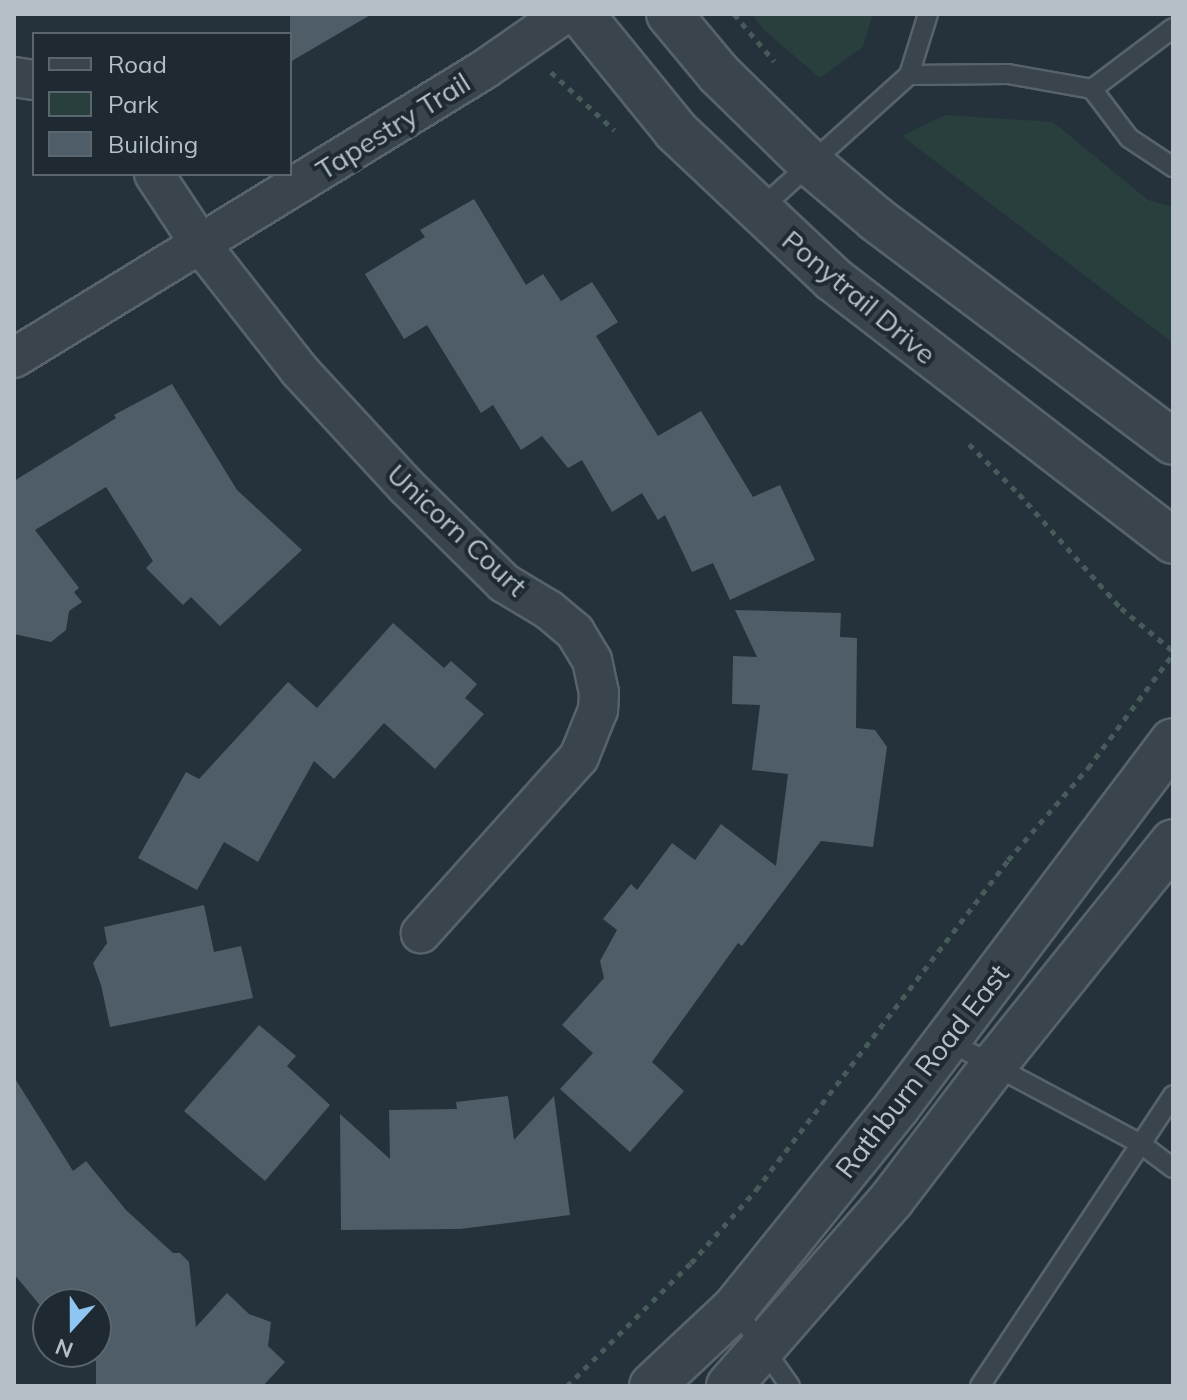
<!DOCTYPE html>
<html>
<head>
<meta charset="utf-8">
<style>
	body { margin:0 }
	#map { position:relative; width:1187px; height:1400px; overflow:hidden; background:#25323c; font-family:Mulish,sans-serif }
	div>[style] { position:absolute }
	.green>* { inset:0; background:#283f3d }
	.building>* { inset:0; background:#4e5d67 }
	.path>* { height:5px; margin-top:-2.5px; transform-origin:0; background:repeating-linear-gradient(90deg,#475b5a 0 6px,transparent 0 12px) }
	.roads { filter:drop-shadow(2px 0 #57626a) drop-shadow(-2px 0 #57626a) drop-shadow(0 2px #57626a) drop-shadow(0 -2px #57626a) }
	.service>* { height:18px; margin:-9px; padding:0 9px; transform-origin:9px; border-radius:9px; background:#39444c }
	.minor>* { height:38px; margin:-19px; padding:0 19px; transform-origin:19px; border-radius:19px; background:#39444c }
	.tertiary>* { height:44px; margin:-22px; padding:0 22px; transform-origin:22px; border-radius:22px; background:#39444c }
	span { translate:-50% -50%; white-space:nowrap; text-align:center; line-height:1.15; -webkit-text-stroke:8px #1e2931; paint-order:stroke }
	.street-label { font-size:28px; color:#b4bfc7 }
	.frame { position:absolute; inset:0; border:16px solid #b4bfc7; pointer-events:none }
	.legend { position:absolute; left:32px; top:32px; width:260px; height:144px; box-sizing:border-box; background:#1e2931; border:2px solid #5a656d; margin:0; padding:10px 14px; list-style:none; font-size:24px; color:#b4bfc7 }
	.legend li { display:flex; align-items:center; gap:16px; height:40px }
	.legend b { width:40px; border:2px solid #5a656d }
	.north { position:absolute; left:32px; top:1288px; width:80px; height:80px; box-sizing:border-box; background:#1e2931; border:2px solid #5a656d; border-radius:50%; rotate:201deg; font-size:22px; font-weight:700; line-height:32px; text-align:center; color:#b4bfc7 }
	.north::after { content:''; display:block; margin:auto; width:28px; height:36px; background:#8fc5f2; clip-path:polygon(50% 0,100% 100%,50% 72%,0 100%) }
</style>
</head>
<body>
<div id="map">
	<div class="green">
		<div style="clip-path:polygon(752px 14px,873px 14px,863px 47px,820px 78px,763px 29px)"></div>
		<div style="clip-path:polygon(945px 115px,1053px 122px,1148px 200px,1173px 207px,1173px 343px,902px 136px)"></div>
	</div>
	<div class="building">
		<div style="clip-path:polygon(290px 14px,372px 14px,290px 62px)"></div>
		<div style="clip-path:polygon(474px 199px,526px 285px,543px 274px,561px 301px,592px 282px,618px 322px,596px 336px,658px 436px,701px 411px,753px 497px,780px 485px,815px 560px,730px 600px,713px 563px,692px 572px,665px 515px,658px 520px,642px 493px,612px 512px,582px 460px,568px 468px,542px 436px,521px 450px,493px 405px,481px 413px,427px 325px,404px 339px,365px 274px,425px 237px,420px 230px)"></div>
		<div style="clip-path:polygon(172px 384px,237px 490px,302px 550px,220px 626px,191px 597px,183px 605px,146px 568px,153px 561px,106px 487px,35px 530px,79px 588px,74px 592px,82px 602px,69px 611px,66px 630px,51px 642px,14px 634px,14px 481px,116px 418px,114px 415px)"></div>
		<div style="clip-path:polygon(735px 610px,841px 613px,840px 637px,857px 638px,856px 728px,875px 730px,887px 747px,873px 847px,821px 841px,742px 946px,738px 943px,652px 1062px,684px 1091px,630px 1152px,560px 1089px,593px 1053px,562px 1025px,604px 978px,600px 961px,617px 930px,603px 919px,631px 884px,637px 890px,672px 843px,695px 860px,721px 824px,776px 866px,788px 774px,752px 770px,760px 705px,732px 704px,733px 656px,757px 657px)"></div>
		<div style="clip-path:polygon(393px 623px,444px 668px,451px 661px,477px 684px,465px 698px,484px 714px,435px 769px,384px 723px,334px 779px,314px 761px,258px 862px,224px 842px,197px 890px,138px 858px,186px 772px,199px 779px,288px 682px,317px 708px)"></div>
		<div style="clip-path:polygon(204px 905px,214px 952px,241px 946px,253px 998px,110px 1027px,101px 985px,93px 963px,107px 943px,104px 927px)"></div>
		<div style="clip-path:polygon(259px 1025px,296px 1056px,287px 1066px,330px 1105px,265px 1181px,184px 1111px)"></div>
		<div style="clip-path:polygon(14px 1077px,73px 1171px,86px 1161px,126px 1210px,173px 1253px,180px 1253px,189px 1262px,196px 1327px,227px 1293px,249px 1314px,271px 1322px,268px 1346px,285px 1362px,263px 1386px,96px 1386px,96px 1361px,86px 1352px,96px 1352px,96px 1304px,48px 1304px,48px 1315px,14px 1274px)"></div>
		<div style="clip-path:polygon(508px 1096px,514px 1140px,554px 1096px,570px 1215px,460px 1229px,341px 1230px,340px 1114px,390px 1159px,389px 1110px,457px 1109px,456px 1102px)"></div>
	</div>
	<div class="path">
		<div style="left:734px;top:14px;width:62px;rotate:49.6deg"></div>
		<div style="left:551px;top:72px;width:86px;rotate:42.6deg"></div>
		<div style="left:969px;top:444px;width:71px;rotate:45deg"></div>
		<div style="left:1019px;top:494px;width:153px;rotate:48.2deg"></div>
		<div style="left:1121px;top:608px;width:67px;rotate:39.6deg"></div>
		<div style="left:567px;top:1386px;width:175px;rotate:-44.8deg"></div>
		<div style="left:691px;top:1263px;width:98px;rotate:-48.3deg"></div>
		<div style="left:756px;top:1190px;width:415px;rotate:-52.6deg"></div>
		<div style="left:1008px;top:860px;width:122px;rotate:-49deg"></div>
		<div style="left:1088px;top:768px;width:142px;rotate:-53.3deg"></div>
	</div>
	<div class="roads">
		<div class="service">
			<div style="left:909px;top:75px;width:64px;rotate:-72.7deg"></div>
			<div style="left:1092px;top:89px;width:61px;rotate:52.9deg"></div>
			<div style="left:1129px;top:138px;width:53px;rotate:33.4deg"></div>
			<div style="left:758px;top:211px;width:203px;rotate:-42deg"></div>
			<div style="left:909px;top:75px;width:99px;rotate:-0.6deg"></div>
			<div style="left:1008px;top:74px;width:85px;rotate:10.1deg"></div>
			<div style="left:1092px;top:89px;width:101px;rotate:-37deg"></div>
			<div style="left:948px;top:1041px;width:219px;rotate:28.1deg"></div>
			<div style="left:1141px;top:1144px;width:40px;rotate:37deg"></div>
			<div style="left:735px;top:1308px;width:95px;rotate:54.8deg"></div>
			<div style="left:980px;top:1386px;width:349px;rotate:-56.4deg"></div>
		</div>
		<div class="minor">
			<div style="left:14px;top:77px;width:20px;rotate:9deg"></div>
			<div style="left:154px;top:174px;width:85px;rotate:56.5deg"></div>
			<div style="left:201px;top:245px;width:159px;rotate:51.9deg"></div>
			<div style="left:299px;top:370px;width:158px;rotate:47.3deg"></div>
			<div style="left:406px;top:486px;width:138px;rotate:44.7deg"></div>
			<div style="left:504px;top:583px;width:52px;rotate:31deg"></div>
			<div style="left:549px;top:610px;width:34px;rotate:40deg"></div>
			<div style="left:575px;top:632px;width:33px;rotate:59deg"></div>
			<div style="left:592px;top:660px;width:34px;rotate:78deg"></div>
			<div style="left:599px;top:693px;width:17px;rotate:93deg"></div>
			<div style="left:598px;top:710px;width:51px;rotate:112deg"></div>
			<div style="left:579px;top:757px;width:237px;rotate:131.9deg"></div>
			<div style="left:14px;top:358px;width:553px;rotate:-31.53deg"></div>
			<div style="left:485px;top:69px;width:96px;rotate:-34.8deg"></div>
		</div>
		<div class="tertiary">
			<div style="left:581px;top:14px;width:151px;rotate:50.9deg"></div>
			<div style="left:676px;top:131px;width:216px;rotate:43.3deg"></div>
			<div style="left:833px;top:279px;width:429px;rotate:37.6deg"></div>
			<div style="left:669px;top:14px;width:78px;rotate:50.2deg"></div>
			<div style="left:719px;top:74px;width:129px;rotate:44.4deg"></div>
			<div style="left:811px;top:164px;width:85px;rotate:40.2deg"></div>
			<div style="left:876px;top:219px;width:371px;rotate:36.9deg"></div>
			<div style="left:652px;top:1386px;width:114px;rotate:-43.2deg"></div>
			<div style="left:735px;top:1308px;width:258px;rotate:-51.1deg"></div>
			<div style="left:897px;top:1107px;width:458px;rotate:-53deg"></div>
			<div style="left:729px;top:1386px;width:248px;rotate:-48.9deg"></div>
			<div style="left:892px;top:1199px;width:168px;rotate:-52.7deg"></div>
			<div style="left:994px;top:1065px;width:286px;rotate:-51.2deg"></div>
		</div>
	</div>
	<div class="street-label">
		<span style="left:393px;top:126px;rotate:-32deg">Tapestry Trail</span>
		<span style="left:859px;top:297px;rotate:40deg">Ponytrail Drive</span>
		<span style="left:457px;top:530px;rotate:43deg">Unicorn Court</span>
		<span style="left:922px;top:1071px;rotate:-52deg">Rathburn Road East</span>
	</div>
	<div class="frame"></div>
	<ul class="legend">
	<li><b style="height:10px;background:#39444c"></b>Road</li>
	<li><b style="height:22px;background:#283f3d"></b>Park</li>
	<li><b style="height:22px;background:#4e5d67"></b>Building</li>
	</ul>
	<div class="north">N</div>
</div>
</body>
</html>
